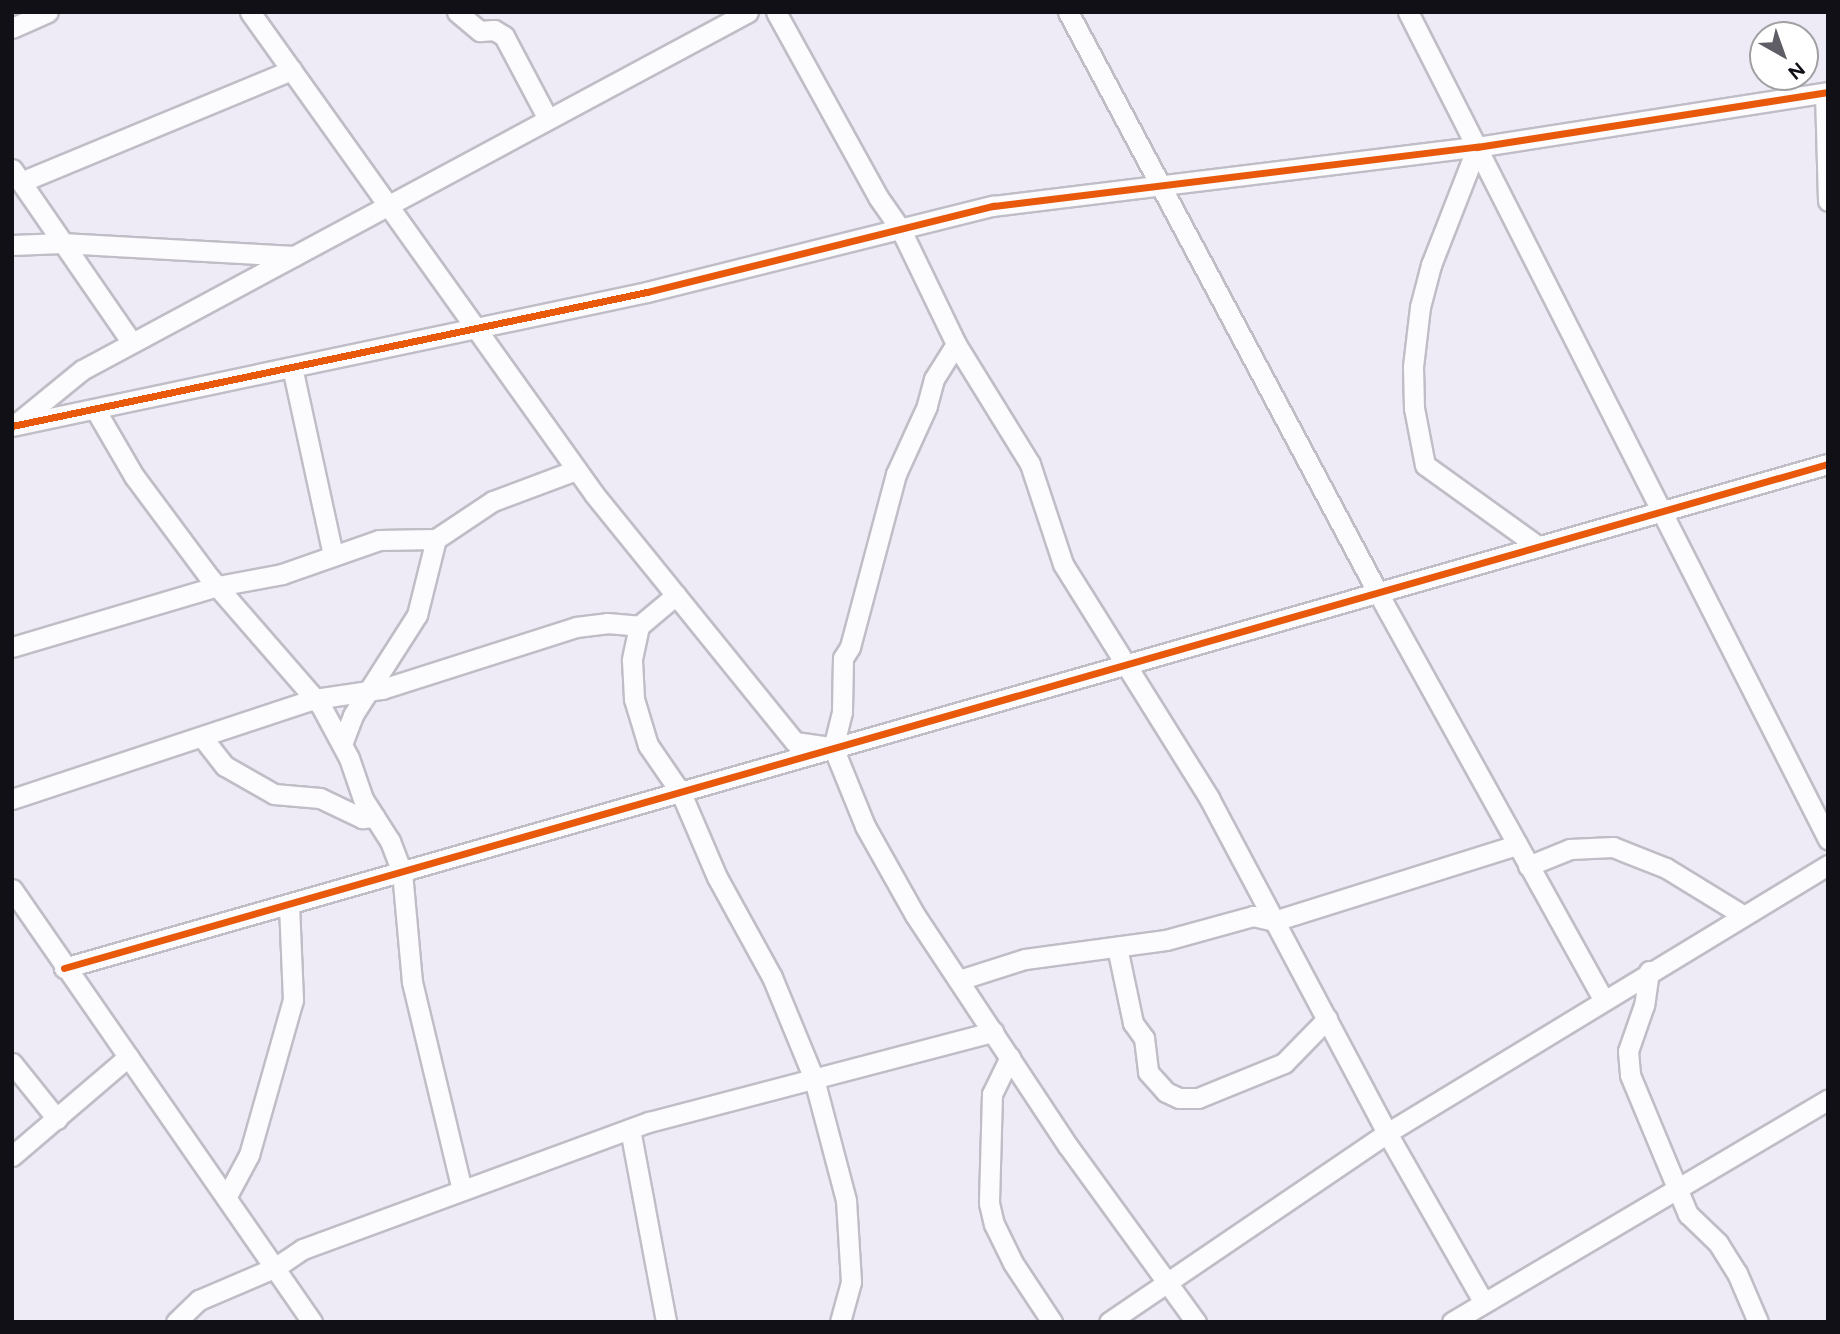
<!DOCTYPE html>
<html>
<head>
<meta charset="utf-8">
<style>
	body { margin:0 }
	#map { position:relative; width:1840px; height:1334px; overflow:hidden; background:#eeebf7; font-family:Figtree,sans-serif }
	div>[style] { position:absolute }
	.roads { filter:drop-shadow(2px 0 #c0bdc7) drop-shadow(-2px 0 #c0bdc7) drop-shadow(0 2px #c0bdc7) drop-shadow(0 -2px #c0bdc7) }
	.minor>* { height:19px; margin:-9.5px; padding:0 9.5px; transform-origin:9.5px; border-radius:9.5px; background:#fcfcfe }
	.cycleway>* { height:7px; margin:-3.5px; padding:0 3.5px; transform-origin:3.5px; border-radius:3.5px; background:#e8590c }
	span { translate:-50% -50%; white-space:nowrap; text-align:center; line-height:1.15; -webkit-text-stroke:6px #fff; paint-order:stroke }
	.frame { position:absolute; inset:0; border:14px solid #121017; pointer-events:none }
	.north { position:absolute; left:1749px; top:21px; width:70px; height:70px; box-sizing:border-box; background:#fff; border:2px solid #a09fa2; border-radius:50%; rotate:140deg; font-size:19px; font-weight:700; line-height:28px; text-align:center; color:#121017 }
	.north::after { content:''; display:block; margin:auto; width:24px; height:32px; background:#5f5d65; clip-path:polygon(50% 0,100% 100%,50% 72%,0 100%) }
</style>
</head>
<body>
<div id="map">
	<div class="roads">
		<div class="minor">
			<div style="left:250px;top:12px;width:592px;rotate:54.48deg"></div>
			<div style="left:594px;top:494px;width:319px;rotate:51deg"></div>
			<div style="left:795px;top:742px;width:30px;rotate:8deg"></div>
			<div style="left:457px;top:12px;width:30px;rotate:40deg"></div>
			<div style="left:480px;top:31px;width:14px;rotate:-4deg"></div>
			<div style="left:494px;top:30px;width:12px;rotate:31deg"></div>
			<div style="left:504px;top:36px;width:94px;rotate:62.1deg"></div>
			<div style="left:776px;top:12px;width:211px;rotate:61.1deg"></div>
			<div style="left:878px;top:197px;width:38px;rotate:55deg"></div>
			<div style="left:900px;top:228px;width:129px;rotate:64.2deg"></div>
			<div style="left:956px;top:344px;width:141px;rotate:58.3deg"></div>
			<div style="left:1030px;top:464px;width:105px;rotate:71.7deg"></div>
			<div style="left:1063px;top:564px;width:276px;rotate:58deg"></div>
			<div style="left:1209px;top:798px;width:379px;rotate:62deg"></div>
			<div style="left:1387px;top:1133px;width:193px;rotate:60.3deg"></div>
			<div style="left:1068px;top:12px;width:659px;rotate:61.92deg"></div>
			<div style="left:1378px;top:593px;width:464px;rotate:61deg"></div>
			<div style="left:1408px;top:12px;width:928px;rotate:63.08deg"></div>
			<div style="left:12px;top:28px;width:39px;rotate:-24deg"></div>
			<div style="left:1825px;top:93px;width:108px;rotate:88.4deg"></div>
			<div style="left:1477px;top:147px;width:127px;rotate:111.3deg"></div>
			<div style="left:1431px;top:265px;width:43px;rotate:104.7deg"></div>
			<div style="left:1420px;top:307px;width:60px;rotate:96.7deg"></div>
			<div style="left:1413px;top:367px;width:41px;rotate:88.6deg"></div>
			<div style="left:1414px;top:408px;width:58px;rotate:79.1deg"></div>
			<div style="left:1425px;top:465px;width:140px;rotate:35.7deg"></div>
			<div style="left:12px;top:169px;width:211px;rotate:55.4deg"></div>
			<div style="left:21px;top:182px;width:293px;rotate:-22.5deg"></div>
			<div style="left:12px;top:245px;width:50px;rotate:-2.3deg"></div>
			<div style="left:62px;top:243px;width:232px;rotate:3.2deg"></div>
			<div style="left:956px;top:344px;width:41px;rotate:122.2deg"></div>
			<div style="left:934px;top:379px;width:28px;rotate:105deg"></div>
			<div style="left:927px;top:406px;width:75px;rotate:114.5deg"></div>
			<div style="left:896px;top:474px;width:179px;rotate:104.9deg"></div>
			<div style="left:850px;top:647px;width:13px;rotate:122deg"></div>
			<div style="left:843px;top:658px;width:54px;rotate:91.1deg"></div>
			<div style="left:842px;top:712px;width:36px;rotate:104deg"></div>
			<div style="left:833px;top:747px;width:85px;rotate:67.9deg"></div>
			<div style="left:865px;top:826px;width:102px;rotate:60.7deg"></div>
			<div style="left:915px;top:915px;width:277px;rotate:56.5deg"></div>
			<div style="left:1068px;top:1146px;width:218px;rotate:54deg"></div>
			<div style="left:292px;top:367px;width:192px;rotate:77.7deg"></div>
			<div style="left:95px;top:409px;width:78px;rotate:59.8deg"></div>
			<div style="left:134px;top:476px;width:126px;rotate:53.4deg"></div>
			<div style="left:209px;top:577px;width:171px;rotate:49deg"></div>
			<div style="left:321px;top:706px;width:59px;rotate:61.7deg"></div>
			<div style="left:349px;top:758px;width:43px;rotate:71.1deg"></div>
			<div style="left:363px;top:799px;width:50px;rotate:57.3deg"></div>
			<div style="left:390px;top:841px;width:33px;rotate:69deg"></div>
			<div style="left:402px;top:872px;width:110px;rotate:84.8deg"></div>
			<div style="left:412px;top:982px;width:214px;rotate:76.5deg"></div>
			<div style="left:17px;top:423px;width:84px;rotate:-39.2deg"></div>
			<div style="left:82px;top:370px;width:756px;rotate:-28.26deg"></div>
			<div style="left:12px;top:426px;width:649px;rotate:-11.92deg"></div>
			<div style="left:647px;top:292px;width:357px;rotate:-14deg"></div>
			<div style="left:993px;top:206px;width:488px;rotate:-7deg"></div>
			<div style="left:1477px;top:147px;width:355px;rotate:-8.9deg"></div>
			<div style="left:676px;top:595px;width:48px;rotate:140deg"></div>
			<div style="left:639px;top:626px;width:35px;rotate:102deg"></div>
			<div style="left:632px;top:660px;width:39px;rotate:87deg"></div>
			<div style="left:634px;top:699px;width:48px;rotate:73.1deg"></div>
			<div style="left:648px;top:745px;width:58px;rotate:55.5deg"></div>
			<div style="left:681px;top:793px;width:91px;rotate:66.8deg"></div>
			<div style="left:717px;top:877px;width:114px;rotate:61.2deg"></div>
			<div style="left:772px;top:977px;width:110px;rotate:67.6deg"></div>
			<div style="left:814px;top:1079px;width:125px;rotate:75.2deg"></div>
			<div style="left:846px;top:1200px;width:82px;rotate:86.5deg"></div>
			<div style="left:851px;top:1282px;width:41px;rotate:105.4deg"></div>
			<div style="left:12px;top:647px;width:215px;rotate:-16.5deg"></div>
			<div style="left:218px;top:586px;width:65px;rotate:-10.6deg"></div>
			<div style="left:282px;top:574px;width:103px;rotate:-19.3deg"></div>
			<div style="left:379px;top:540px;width:57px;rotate:-1deg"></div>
			<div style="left:202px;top:737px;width:37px;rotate:52deg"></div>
			<div style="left:225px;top:766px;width:56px;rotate:29.7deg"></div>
			<div style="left:274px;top:794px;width:46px;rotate:5deg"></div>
			<div style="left:320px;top:798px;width:47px;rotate:25.5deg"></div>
			<div style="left:362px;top:818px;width:13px;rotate:-4deg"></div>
			<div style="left:342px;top:744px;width:31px;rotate:-69deg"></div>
			<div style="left:353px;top:715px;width:119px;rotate:-57.4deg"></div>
			<div style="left:417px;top:615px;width:78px;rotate:-76deg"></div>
			<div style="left:436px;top:539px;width:69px;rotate:-33.7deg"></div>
			<div style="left:493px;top:501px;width:89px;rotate:-20.5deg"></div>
			<div style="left:12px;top:799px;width:319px;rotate:-18.3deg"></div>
			<div style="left:315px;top:699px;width:68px;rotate:-8.5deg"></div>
			<div style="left:382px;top:689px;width:204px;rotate:-17.7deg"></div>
			<div style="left:576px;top:627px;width:31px;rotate:-7deg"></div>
			<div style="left:607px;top:623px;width:32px;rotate:5deg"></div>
			<div style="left:1528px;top:866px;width:45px;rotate:-22deg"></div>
			<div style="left:1570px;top:849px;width:43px;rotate:-2.7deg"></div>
			<div style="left:1613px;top:847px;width:57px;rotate:21.6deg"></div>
			<div style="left:1666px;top:868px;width:88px;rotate:31.5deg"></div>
			<div style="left:12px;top:889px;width:527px;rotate:55.28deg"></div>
			<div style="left:1117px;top:947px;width:78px;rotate:78.1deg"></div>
			<div style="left:1133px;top:1023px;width:19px;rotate:54deg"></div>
			<div style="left:1144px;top:1038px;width:34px;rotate:83deg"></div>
			<div style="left:1148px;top:1072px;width:27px;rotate:48deg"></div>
			<div style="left:1166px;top:1092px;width:14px;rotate:25deg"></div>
			<div style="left:1179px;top:1098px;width:19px"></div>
			<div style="left:1198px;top:1098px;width:93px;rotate:-22.1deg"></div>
			<div style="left:1284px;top:1063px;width:62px;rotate:-45.7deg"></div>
			<div style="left:64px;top:968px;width:1835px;rotate:-15.95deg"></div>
			<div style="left:1649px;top:971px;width:34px;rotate:98deg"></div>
			<div style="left:1644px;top:1005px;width:49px;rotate:109.2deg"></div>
			<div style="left:1628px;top:1051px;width:24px;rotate:85deg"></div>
			<div style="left:1630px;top:1075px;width:151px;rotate:67.4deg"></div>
			<div style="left:1688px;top:1214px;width:42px;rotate:44deg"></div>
			<div style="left:1718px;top:1243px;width:36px;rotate:58deg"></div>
			<div style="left:1737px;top:1273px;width:53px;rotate:66.8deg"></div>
			<div style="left:959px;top:980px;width:69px;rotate:-17.7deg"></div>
			<div style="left:1025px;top:959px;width:142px;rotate:-7.7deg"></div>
			<div style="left:1166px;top:940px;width:90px;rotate:-15.4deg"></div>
			<div style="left:1253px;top:916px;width:22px;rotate:13deg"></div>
			<div style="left:1274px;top:921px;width:255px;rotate:-17.4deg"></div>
			<div style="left:1010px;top:1057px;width:41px;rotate:115.9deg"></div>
			<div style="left:992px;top:1094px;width:109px;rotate:91.6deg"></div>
			<div style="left:989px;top:1203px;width:22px;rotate:77deg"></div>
			<div style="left:994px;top:1224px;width:43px;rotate:64deg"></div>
			<div style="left:1013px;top:1263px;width:71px;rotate:56.5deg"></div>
			<div style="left:12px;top:1063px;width:72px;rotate:51.2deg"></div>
			<div style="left:630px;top:1129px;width:196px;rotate:79.4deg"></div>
			<div style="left:12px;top:1156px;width:153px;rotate:-40.5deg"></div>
			<div style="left:227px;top:1196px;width:47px;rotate:-61.8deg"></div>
			<div style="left:249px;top:1155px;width:161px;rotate:-74.2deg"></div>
			<div style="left:293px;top:1000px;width:95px;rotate:-92.4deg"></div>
			<div style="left:176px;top:1322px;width:32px;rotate:-44deg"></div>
			<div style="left:199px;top:1300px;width:84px;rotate:-23.2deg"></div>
			<div style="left:276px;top:1267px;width:32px;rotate:-34deg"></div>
			<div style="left:303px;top:1249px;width:369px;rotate:-20.2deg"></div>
			<div style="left:649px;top:1122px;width:356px;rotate:-14.7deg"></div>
			<div style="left:1109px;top:1322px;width:336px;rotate:-34.2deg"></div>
			<div style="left:1387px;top:1133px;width:516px;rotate:-31.29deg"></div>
			<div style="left:1452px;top:1322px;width:437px;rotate:-30.6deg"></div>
		</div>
	</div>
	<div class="cycleway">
		<div style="left:12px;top:426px;width:649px;rotate:-11.92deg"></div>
		<div style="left:647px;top:292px;width:357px;rotate:-14deg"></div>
		<div style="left:993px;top:206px;width:488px;rotate:-7deg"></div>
		<div style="left:1477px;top:147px;width:355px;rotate:-8.9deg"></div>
		<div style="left:64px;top:968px;width:1835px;rotate:-15.95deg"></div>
	</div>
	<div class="frame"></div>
	<div class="north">N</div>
</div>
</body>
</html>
